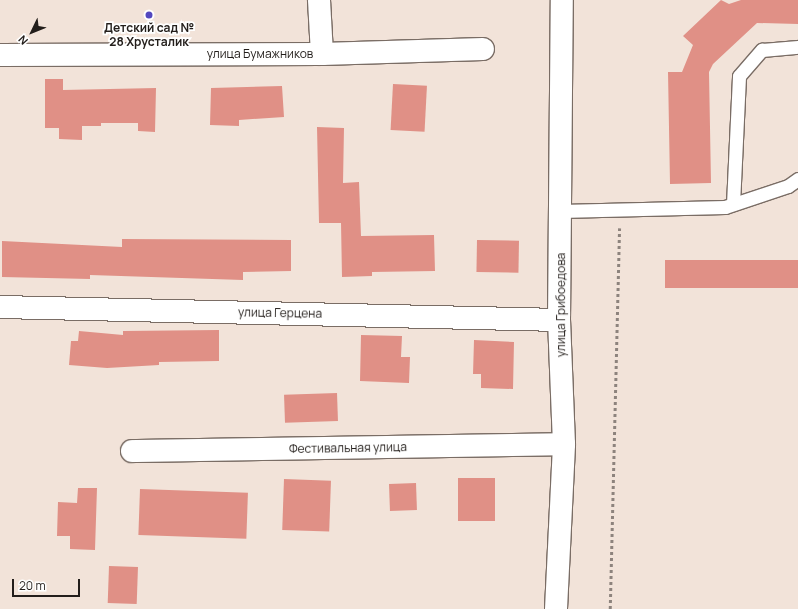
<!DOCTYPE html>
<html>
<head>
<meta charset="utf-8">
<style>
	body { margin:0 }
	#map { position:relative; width:798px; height:609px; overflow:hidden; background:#f2e3d9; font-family:Manrope,sans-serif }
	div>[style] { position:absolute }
	.building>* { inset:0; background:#e09086; transform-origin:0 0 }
	.path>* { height:2.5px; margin-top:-1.25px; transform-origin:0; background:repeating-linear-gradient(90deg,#8d837d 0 3px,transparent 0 6px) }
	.roads { filter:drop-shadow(1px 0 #7a6d65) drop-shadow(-1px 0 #7a6d65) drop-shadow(0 1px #7a6d65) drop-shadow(0 -1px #7a6d65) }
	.lane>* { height:13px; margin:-6.5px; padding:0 6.5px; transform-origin:6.5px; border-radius:6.5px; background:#fff }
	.street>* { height:22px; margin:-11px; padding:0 11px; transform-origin:11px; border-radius:11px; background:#fff }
	.dots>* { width:11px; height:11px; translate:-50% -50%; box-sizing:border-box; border:2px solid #fff; border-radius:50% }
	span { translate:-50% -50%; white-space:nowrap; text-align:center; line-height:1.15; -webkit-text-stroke:3.5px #fff; paint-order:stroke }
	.poi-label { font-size:12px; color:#231e1b; font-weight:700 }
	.street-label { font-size:12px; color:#231e1b }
	.north { position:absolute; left:12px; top:12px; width:40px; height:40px; -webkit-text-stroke:3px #fff; paint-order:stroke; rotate:227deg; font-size:11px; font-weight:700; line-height:16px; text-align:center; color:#231e1b }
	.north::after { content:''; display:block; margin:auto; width:14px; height:18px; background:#231e1b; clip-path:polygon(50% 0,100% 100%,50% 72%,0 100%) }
	.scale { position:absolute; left:12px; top:579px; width:68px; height:18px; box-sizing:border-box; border:2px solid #231e1b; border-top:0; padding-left:5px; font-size:12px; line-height:14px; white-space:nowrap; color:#231e1b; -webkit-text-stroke:3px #fff; paint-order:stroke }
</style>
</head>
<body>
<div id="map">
	<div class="building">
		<div style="clip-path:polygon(721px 0,729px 4px,741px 0,798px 0,798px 24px,757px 23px,713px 64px,709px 72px,711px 183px,670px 184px,668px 72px,682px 72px,693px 45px,683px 36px)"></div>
		<div style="clip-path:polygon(45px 79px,63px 79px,63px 90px,156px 88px,155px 132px,138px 131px,138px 123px,101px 123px,101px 126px,82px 126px,82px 140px,59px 139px,59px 128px,45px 128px)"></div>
		<div style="left:393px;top:84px;width:34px;height:46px;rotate:3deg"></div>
		<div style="clip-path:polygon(282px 86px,284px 117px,239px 120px,239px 126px,210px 125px,211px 88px)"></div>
		<div style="clip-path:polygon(317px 127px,344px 128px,343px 183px,359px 182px,361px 236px,434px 235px,435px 271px,372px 272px,372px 276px,342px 277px,341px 223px,319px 223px)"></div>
		<div style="clip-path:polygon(122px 239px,291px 240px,291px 271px,243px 272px,243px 280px,90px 275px,90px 279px,2px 277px,2px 241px,122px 247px)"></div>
		<div style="left:477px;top:240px;width:42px;height:32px;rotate:1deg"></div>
		<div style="left:798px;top:260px;width:28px;height:133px;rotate:90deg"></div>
		<div style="clip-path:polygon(219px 330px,219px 361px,159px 362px,159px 365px,107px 368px,69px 365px,71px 341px,78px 341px,79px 331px,123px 335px,123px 331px)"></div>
		<div style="clip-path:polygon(361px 335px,402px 336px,401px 357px,410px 357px,409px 383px,360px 381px)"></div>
		<div style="clip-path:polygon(474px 340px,514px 342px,513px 389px,481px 388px,481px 374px,473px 374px)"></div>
		<div style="left:337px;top:393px;width:28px;height:53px;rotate:88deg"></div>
		<div style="left:458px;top:478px;width:37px;height:43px"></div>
		<div style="left:284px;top:479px;width:47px;height:51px;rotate:2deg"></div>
		<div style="left:416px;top:483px;width:27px;height:27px;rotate:88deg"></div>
		<div style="clip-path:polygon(78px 488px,97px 488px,95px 550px,70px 549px,70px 536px,57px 536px,58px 502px,77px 503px)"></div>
		<div style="left:140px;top:489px;width:108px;height:46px;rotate:2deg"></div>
		<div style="left:109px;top:566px;width:29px;height:37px;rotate:2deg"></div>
	</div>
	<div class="path">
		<div style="left:610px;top:609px;width:381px;rotate:-88.6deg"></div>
	</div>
	<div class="roads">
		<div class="lane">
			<div style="left:733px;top:204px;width:128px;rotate:-87.3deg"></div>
			<div style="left:739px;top:76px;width:35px;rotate:-49deg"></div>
			<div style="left:762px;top:50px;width:36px;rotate:-5deg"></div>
			<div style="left:560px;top:211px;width:165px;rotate:-1.4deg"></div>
			<div style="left:725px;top:207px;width:66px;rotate:-18.4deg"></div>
			<div style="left:788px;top:186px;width:12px;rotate:-35deg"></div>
		</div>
		<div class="street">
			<div style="left:322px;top:54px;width:161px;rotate:-1.8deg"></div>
			<div style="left:0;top:55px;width:322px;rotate:-0.2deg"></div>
			<div style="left:322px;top:54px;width:54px;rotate:-93.2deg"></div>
			<div style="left:0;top:307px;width:559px;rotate:1.33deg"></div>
			<div style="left:132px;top:451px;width:432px;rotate:-0.9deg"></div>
			<div style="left:556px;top:609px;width:165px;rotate:-87.2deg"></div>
			<div style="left:564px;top:444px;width:124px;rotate:-92.3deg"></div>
			<div style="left:559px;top:320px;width:320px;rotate:-89.5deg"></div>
		</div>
	</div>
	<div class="dots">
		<div style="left:149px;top:15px;background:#5348bf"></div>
	</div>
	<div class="poi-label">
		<span style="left:149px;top:35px">Детский сад №<br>28 Хрусталик</span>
	</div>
	<div class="street-label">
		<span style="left:260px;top:54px">улица Бумажников</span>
		<span style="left:561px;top:305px;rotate:-90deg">улица Грибоедова</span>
		<span style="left:280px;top:313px;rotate:1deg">улица Герцена</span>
		<span style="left:348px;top:448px;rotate:-1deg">Фестивальная улица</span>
	</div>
	<div class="north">N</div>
	<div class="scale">20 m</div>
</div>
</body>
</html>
